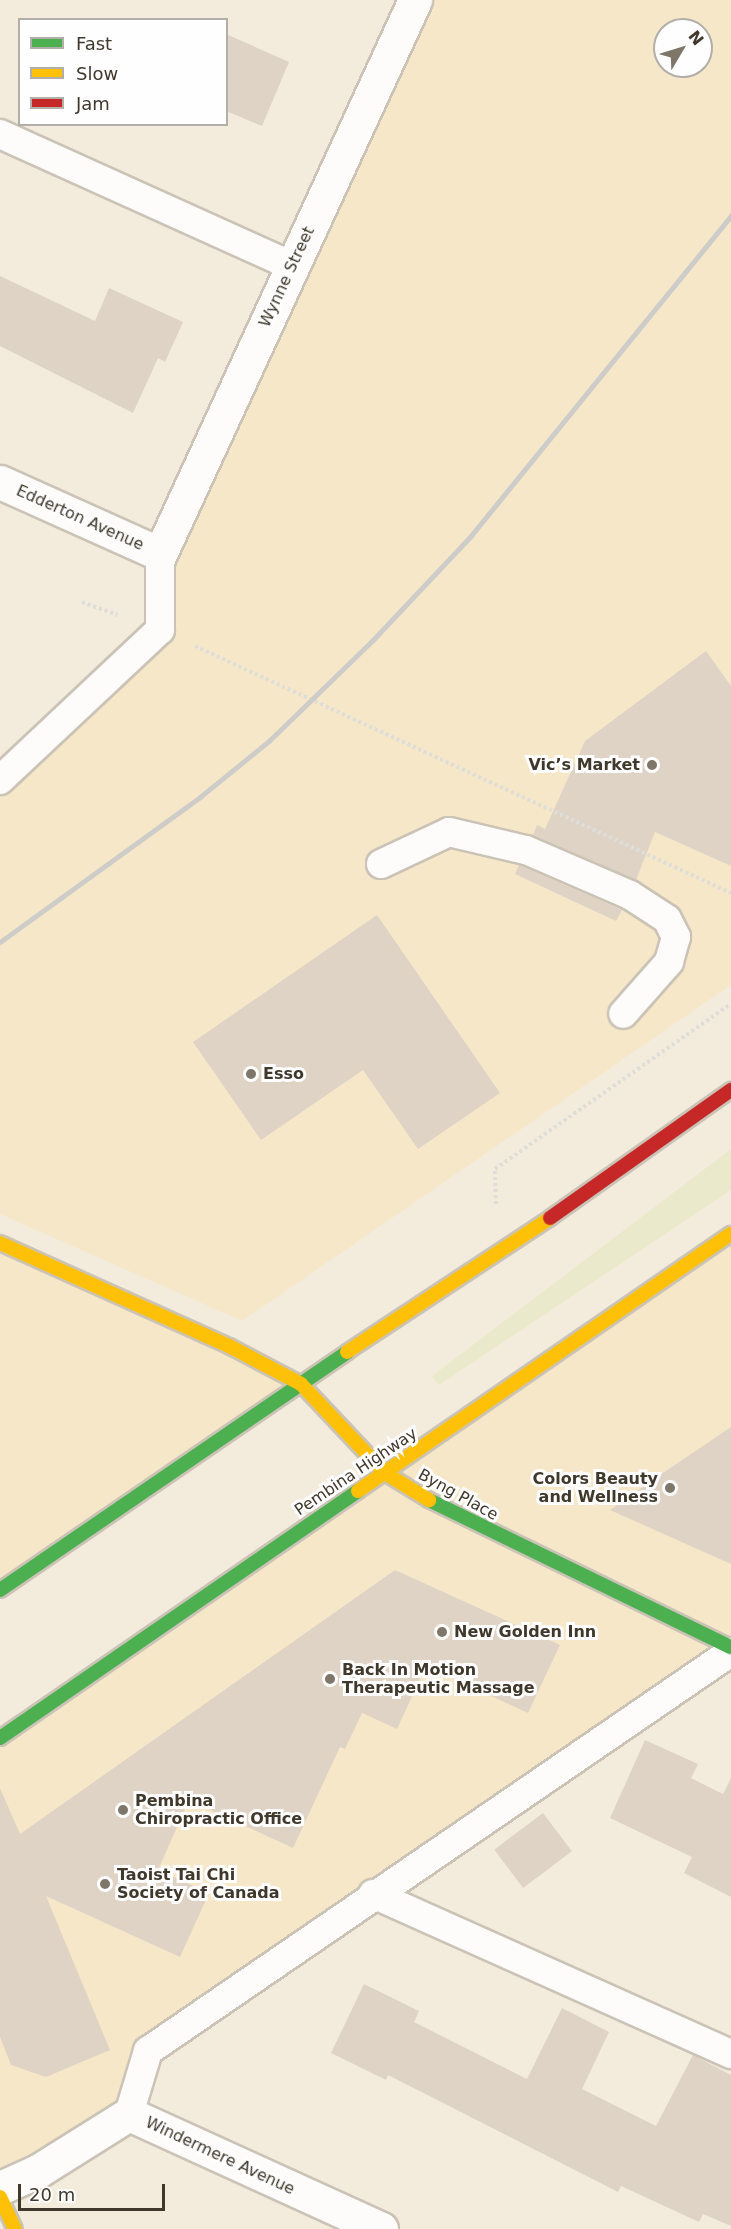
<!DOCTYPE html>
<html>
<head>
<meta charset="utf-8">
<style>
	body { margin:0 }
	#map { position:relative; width:731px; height:2229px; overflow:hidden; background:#f3ecdd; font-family:"DejaVu Sans",sans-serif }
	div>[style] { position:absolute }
	.built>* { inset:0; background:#f6e7c9 }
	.green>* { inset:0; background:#eae9cb }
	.building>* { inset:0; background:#dfd3c5; transform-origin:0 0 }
	.path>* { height:4px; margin-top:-2px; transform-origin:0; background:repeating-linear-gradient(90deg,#dfddd8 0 3px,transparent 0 6px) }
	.roads { filter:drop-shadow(2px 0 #cac3b6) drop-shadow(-2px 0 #cac3b6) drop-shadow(0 2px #cac3b6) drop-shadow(0 -2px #cac3b6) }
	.lane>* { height:28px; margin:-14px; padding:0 14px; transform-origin:14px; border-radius:14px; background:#fdfcfa }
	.street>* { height:33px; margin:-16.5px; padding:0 16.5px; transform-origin:16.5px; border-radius:16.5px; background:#fdfcfa }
	.fast>* { height:14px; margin:-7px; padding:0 7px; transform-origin:7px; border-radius:7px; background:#4caf50 }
	.slow>* { height:14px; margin:-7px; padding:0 7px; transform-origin:7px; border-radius:7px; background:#ffc107 }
	.jam>* { height:14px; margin:-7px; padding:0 7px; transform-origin:7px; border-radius:7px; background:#c62828 }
	.rail>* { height:4.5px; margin:-2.25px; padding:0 2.25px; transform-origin:2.25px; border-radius:2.25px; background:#ceccc8 }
	.dots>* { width:16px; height:16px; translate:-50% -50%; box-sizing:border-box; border:3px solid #fefefe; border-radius:50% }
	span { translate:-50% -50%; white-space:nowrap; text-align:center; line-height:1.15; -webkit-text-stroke:6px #fefefe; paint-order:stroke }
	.street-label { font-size:16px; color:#3f382b }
	.poi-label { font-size:16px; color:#3f382b; font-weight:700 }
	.right { translate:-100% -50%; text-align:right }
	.left { translate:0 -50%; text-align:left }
	.legend { position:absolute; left:18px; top:18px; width:210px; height:108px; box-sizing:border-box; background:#fefefe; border:2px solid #b2afaa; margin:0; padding:8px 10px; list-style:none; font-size:18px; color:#3f382b }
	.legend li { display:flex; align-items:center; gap:12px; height:30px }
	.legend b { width:30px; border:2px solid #b2afaa }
	.north { position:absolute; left:653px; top:18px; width:60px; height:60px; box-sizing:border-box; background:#fefefe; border:2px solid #b2afaa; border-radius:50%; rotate:52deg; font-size:16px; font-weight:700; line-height:24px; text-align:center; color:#3f382b }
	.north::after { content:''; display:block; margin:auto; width:21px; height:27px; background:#7e7769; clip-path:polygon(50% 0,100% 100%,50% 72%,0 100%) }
	.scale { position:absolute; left:18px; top:2184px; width:147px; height:27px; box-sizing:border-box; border:3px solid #3f382b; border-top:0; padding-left:8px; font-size:18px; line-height:21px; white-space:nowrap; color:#3f382b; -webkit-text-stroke:4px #fefefe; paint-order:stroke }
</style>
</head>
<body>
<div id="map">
	<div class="built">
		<div style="clip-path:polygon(evenodd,415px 0,731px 0,731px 985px,242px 1321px,0 1214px,0 780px,160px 630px,160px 554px,415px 0,665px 30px,701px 30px,701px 66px,665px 66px,665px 30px)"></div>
		<div style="clip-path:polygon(731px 1240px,731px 1652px,148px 2051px,129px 2114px,0 2197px,0 1738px)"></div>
		<div style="clip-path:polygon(0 1243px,301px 1384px,0 1591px)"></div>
	</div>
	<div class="green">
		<div style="clip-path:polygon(731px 1149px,731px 1190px,439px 1385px,432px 1376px)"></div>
	</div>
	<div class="building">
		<div style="clip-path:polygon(226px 34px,289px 62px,262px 126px,226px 111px)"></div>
		<div style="clip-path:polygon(0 276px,95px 321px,109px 288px,183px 322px,165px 362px,158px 358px,133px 413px,0 346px)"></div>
		<div style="clip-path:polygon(706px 651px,731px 686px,731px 866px,655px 832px,636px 880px,533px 835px,537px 825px,545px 829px,585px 741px)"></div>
		<div style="clip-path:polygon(519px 865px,521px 866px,622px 910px,616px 921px,515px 874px)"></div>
		<div style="clip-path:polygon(377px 915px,500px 1093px,418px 1149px,363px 1070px,261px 1140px,193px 1042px)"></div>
		<div style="clip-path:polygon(731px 1427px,731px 1564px,610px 1510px,660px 1475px)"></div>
		<div style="clip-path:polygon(395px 1570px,560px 1645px,528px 1713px,426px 1666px,397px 1729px,362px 1713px,345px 1749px,340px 1747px,293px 1848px,189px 1800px,158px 1870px,209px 1893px,180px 1957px,46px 1896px,110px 2050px,46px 2077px,11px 2065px,0 2037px,0 1788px,20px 1834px)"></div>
		<div style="clip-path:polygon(645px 1740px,698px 1764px,691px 1778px,723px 1794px,731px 1778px,731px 1897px,684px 1873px,692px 1857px,610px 1818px)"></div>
		<div style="left:543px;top:1813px;width:48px;height:61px;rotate:53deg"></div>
		<div style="clip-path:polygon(364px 1984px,419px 2011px,414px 2022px,527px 2079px,562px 2008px,609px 2032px,582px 2089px,656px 2126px,693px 2055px,731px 2075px,731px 2226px,703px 2214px,699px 2222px,621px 2186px,618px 2192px,388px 2075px,386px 2080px,331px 2053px)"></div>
	</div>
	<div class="path">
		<div style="left:82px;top:602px;width:38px;rotate:20deg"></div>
		<div style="left:195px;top:646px;width:590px;rotate:24.74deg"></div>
		<div style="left:496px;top:1204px;width:35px;rotate:-92deg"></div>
		<div style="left:495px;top:1169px;width:288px;rotate:-35deg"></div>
	</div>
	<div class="roads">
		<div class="lane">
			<div style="left:0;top:134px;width:320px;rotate:24.3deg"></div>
			<div style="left:0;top:780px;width:219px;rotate:-43.2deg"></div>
			<div style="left:160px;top:630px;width:76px;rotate:-90deg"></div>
			<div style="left:381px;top:864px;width:75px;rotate:-25.2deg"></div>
			<div style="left:449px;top:832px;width:79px;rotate:13.2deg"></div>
			<div style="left:526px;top:850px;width:113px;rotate:23.4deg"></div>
			<div style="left:630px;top:895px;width:44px;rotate:33deg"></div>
			<div style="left:667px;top:919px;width:20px;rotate:63deg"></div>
			<div style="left:676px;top:937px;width:26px;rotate:106deg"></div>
			<div style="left:669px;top:962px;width:69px;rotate:131.5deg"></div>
			<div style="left:373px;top:1894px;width:392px;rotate:24.1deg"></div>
			<div style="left:129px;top:2114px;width:66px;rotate:-73.2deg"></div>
			<div style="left:148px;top:2051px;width:706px;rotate:-34.39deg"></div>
		</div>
		<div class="street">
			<div style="left:0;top:482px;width:175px;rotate:24.2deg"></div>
			<div style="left:160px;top:554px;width:610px;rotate:-65.28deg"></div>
			<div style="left:0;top:2188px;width:42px;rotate:-24.1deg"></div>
			<div style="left:38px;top:2171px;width:107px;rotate:-32.1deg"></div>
			<div style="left:129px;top:2114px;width:277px;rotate:24.5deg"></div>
		</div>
		<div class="fast">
			<div style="left:429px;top:1500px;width:336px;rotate:26deg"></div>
			<div style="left:0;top:1590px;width:421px;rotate:-34.4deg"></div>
			<div style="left:0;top:1738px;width:435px;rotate:-34.6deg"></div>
		</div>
		<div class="slow">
			<div style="left:0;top:1243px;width:251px;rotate:24.2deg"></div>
			<div style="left:229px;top:1346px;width:81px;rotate:27.8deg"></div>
			<div style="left:301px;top:1384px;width:122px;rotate:46.7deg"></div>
			<div style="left:385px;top:1473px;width:52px;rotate:31.5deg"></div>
			<div style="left:347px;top:1352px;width:243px;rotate:-33.4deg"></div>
			<div style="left:358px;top:1491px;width:453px;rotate:-34.6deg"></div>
			<div style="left:0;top:2197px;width:35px;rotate:65deg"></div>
		</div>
		<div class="jam">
			<div style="left:550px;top:1218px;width:222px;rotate:-35.3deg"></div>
		</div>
	</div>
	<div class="rail">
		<div style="left:0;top:942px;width:247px;rotate:-35.9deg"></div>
		<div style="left:200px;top:797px;width:89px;rotate:-39.1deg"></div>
		<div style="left:269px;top:741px;width:145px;rotate:-44.2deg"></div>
		<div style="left:373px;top:640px;width:141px;rotate:-46.7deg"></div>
		<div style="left:470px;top:537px;width:414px;rotate:-50.9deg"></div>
	</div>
	<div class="dots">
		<div style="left:652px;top:765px;background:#7e7769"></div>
		<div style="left:251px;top:1074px;background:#7e7769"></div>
		<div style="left:670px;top:1488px;background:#7e7769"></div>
		<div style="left:442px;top:1632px;background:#7e7769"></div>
		<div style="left:330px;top:1679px;background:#7e7769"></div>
		<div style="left:123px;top:1810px;background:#7e7769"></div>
		<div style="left:105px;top:1884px;background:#7e7769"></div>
	</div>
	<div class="street-label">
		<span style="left:287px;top:277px;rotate:-65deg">Wynne Street</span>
		<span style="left:80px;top:518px;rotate:24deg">Edderton Avenue</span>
		<span style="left:356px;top:1472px;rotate:-34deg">Pembina Highway</span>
		<span style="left:458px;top:1495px;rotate:29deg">Byng Place</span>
		<span style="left:220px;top:2156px;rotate:25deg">Windermere Avenue</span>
	</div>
	<div class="poi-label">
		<span class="right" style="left:640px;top:765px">Vic’s Market</span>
		<span class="left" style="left:263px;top:1074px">Esso</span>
		<span class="right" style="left:658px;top:1488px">Colors Beauty<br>and Wellness</span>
		<span class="left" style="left:454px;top:1632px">New Golden Inn</span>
		<span class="left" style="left:342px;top:1679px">Back In Motion<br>Therapeutic Massage</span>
		<span class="left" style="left:135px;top:1810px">Pembina<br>Chiropractic Office</span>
		<span class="left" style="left:117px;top:1884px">Taoist Tai Chi<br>Society of Canada</span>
	</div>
	<ul class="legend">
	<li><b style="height:8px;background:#4caf50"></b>Fast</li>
	<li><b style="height:8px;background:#ffc107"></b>Slow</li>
	<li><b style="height:8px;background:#c62828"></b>Jam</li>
	</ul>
	<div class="north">N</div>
	<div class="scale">20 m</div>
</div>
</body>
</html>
